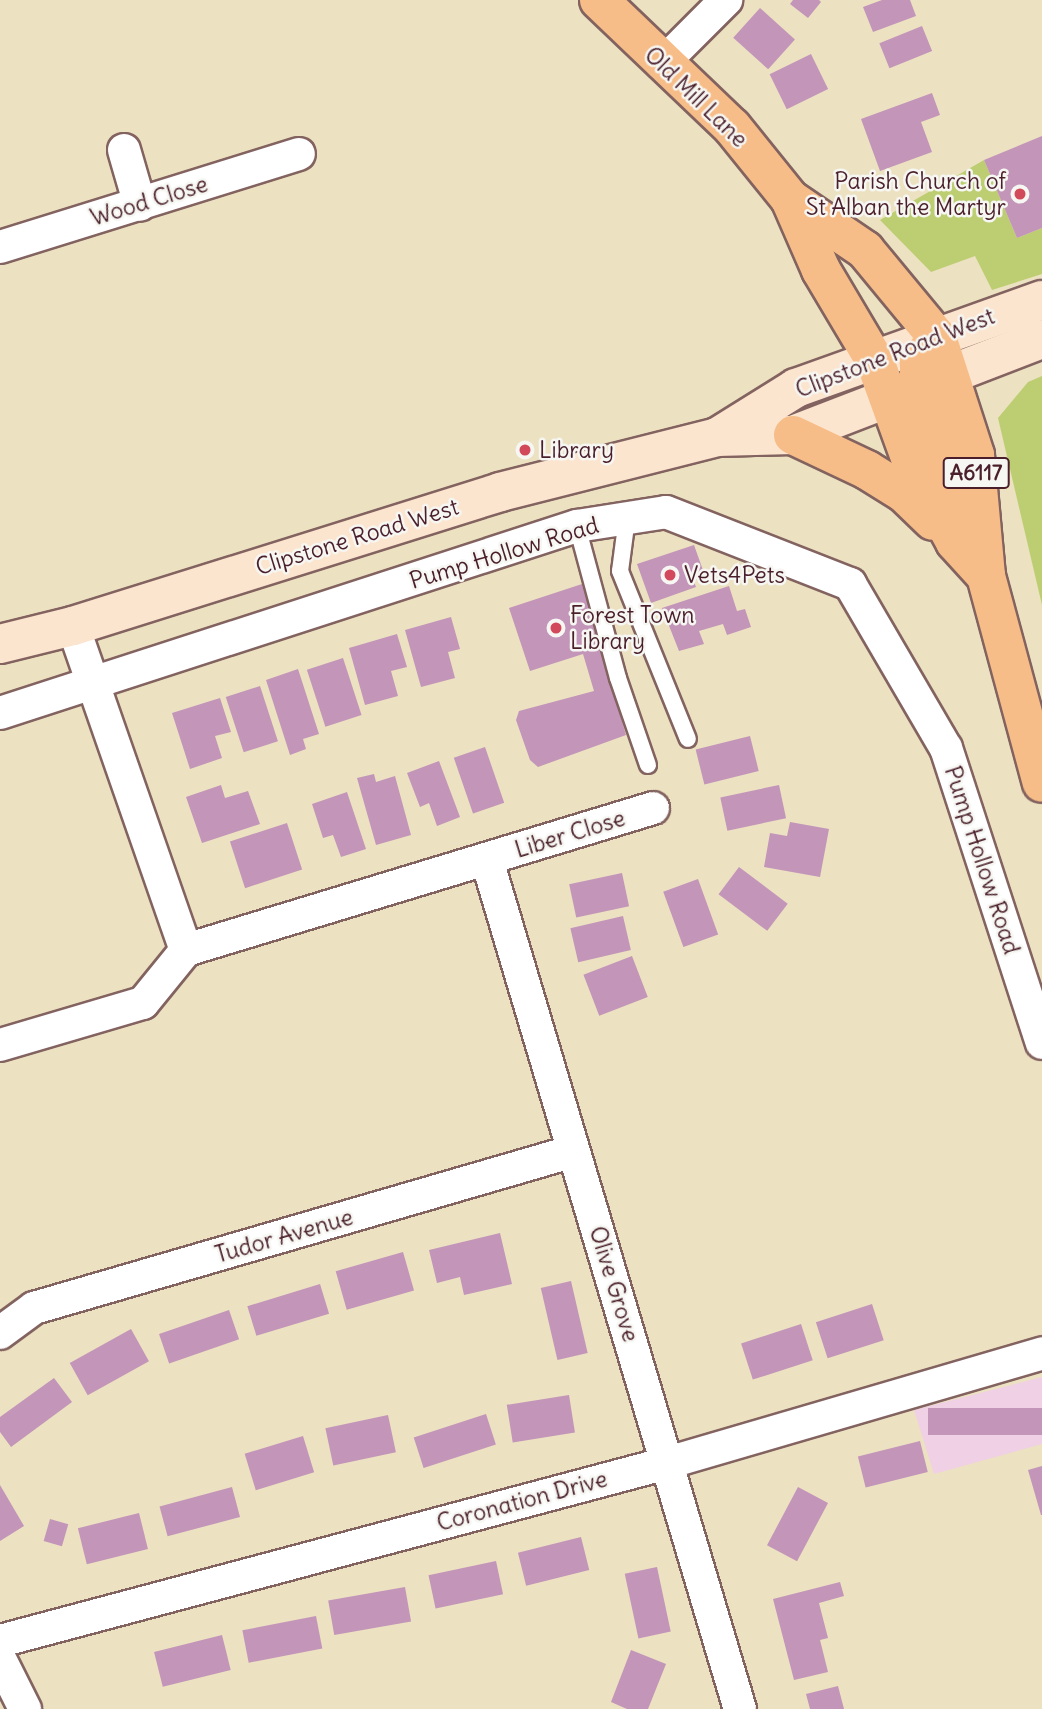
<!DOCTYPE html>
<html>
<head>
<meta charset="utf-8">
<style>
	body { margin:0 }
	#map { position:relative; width:1042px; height:1709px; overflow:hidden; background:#ece1c1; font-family:Delius,sans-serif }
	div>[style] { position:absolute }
	.built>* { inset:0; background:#f0d0e5 }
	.green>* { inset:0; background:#bcce71 }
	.building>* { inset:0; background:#c295b9; transform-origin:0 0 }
	.roads { filter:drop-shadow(2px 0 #836360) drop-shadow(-2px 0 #836360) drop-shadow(0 2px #836360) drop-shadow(0 -2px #836360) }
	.lane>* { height:16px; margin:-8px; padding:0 8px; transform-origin:8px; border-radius:8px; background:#fff }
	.street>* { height:32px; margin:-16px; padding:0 16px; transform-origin:16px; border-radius:16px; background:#fff }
	.secondary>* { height:38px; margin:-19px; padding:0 19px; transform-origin:19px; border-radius:19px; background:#fce5cf }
	.primary>* { height:38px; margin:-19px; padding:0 19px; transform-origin:19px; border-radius:19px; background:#f7bd88 }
	.dots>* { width:19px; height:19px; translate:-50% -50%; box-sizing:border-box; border:4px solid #f6f6f2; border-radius:50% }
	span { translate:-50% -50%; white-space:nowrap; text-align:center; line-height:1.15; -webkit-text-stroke:5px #f6f6f2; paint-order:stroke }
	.shield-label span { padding:2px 5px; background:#f6f6f2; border:2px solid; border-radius:5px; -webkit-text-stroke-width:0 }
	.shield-label { font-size:21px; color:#4a1f2b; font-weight:700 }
	.street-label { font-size:23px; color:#4a1f2b }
	.poi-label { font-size:23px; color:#4a1f2b }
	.right { translate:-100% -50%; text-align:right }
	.left { translate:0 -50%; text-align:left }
</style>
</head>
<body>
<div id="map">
	<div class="built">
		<div style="clip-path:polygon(1042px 1377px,1042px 1444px,934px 1474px,914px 1410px)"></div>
	</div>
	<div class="green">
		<div style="clip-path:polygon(984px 160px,1017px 238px,1042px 228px,1042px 274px,992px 290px,975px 256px,931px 272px,880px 220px)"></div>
		<div style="clip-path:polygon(1042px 376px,1042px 605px,998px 418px,1028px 382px)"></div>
	</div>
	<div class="building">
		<div style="clip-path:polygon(793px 0,819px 0,821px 2px,808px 18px,790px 4px)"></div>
		<div style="clip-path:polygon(882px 0,910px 0,916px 16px,873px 32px,863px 7px)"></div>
		<div style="left:760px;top:8px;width:47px;height:40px;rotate:42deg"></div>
		<div style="left:922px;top:26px;width:27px;height:46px;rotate:68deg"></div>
		<div style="left:811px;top:54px;width:39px;height:46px;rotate:64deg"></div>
		<div style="clip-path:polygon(932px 93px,940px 115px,921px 122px,932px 152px,880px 171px,861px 119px)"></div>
		<div style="clip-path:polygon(1042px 136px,1042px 228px,1017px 238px,984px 160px)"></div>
		<div style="clip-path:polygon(694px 545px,704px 573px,692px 577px,696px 587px,651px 603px,637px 564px)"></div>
		<div style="clip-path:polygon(582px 584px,626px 735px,538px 767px,530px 760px,516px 720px,519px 711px,594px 691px,583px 654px,530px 671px,509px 608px)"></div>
		<div style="clip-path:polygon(729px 586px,737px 611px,745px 609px,751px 627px,727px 635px,723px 624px,699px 631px,704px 644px,679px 651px,662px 608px)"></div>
		<div style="clip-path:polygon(451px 617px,460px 649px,448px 652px,455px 678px,421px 687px,405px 630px)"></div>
		<div style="clip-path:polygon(397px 634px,407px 667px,391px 671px,398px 696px,365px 705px,349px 648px)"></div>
		<div style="left:343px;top:658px;width:60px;height:38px;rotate:72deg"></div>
		<div style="clip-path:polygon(298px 669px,319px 734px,303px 739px,306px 749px,290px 755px,266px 680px)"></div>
		<div style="left:260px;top:686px;width:58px;height:36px;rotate:72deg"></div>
		<div style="clip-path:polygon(220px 698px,231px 732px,215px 736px,222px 758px,190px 769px,172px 713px)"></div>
		<div style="left:750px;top:736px;width:36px;height:56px;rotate:76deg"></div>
		<div style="left:485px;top:747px;width:59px;height:33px;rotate:71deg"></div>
		<div style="clip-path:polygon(439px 761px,460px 817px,437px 826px,429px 803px,420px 807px,407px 773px)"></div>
		<div style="clip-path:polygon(374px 774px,376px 782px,395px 776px,411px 835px,376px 845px,357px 778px)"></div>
		<div style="clip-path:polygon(221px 785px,225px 798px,248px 791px,260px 824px,202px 843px,186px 797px)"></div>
		<div style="left:779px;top:785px;width:34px;height:60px;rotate:78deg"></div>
		<div style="clip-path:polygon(347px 792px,366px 849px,341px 857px,333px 835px,323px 838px,312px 804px)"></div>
		<div style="clip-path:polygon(790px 822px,829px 829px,820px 877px,764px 867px,770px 833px,787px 836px)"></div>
		<div style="left:287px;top:823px;width:49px;height:60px;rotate:72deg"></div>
		<div style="left:739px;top:867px;width:61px;height:34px;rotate:37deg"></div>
		<div style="left:622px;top:873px;width:34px;height:54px;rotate:78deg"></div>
		<div style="left:698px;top:879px;width:59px;height:37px;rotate:70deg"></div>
		<div style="left:623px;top:916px;width:35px;height:54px;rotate:77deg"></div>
		<div style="left:632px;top:956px;width:44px;height:52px;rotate:69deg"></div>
		<div style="clip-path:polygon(500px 1233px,512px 1284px,464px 1295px,460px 1277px,437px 1283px,429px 1250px)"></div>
		<div style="left:403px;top:1252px;width:40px;height:70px;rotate:74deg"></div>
		<div style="left:571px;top:1281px;width:74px;height:31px;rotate:77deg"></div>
		<div style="left:320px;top:1284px;width:31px;height:76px;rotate:73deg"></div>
		<div style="left:872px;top:1304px;width:38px;height:59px;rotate:72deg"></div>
		<div style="left:229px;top:1310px;width:31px;height:74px;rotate:71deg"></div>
		<div style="left:801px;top:1324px;width:38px;height:63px;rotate:72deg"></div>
		<div style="left:131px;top:1329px;width:37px;height:70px;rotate:61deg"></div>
		<div style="clip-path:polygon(54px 1378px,72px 1402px,11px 1447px,0 1432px,0 1417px)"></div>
		<div style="left:569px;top:1395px;width:38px;height:63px;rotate:81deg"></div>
		<div style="left:1042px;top:1408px;width:27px;height:114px;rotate:90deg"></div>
		<div style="left:486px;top:1414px;width:32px;height:76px;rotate:72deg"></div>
		<div style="left:388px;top:1415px;width:38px;height:64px;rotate:78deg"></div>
		<div style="left:303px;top:1436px;width:38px;height:61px;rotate:73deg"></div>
		<div style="left:920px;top:1441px;width:32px;height:64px;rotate:76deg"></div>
		<div style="clip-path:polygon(1042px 1466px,1042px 1515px,1041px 1515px,1028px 1470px)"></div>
		<div style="clip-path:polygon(0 1485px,24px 1526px,0 1541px)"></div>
		<div style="left:232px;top:1487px;width:31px;height:75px;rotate:75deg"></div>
		<div style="left:798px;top:1487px;width:34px;height:66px;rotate:28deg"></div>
		<div style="left:139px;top:1513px;width:37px;height:63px;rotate:76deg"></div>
		<div style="left:50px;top:1519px;width:19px;height:23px;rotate:16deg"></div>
		<div style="left:581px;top:1537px;width:34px;height:65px;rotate:76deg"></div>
		<div style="left:496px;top:1561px;width:34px;height:69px;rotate:78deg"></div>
		<div style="left:657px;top:1567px;width:66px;height:33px;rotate:78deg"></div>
		<div style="clip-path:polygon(840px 1582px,844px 1596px,819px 1603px,828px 1638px,820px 1640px,828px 1672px,794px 1680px,773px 1599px)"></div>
		<div style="left:405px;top:1587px;width:35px;height:78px;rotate:80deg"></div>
		<div style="left:316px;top:1616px;width:33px;height:75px;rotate:79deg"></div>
		<div style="left:222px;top:1635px;width:36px;height:70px;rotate:76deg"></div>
		<div style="clip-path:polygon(631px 1650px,666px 1664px,648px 1709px,627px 1709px,611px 1702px)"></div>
		<div style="clip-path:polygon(838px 1686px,844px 1709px,810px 1709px,806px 1694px)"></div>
	</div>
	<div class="roads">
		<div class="lane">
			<div style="left:627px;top:518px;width:53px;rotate:97.5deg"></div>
			<div style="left:620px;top:571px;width:181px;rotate:68deg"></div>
			<div style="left:577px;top:526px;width:157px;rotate:74.9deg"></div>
			<div style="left:618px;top:678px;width:92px;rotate:71deg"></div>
		</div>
		<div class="street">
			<div style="left:662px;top:64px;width:91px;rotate:-45deg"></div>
			<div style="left:124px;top:150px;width:57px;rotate:73.8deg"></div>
			<div style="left:0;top:247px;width:313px;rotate:-17.3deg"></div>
			<div style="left:73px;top:626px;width:343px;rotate:70.8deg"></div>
			<div style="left:0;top:713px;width:607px;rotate:-17.96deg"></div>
			<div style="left:577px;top:526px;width:90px;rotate:-8.9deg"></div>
			<div style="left:666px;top:512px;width:198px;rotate:21.4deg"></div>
			<div style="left:850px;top:584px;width:190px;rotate:59.7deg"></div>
			<div style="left:946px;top:748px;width:310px;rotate:72deg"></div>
			<div style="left:487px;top:860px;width:886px;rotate:73.41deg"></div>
			<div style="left:186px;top:950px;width:488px;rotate:-16.9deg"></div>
			<div style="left:0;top:1045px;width:149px;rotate:-16.4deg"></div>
			<div style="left:143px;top:1003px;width:68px;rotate:-50.9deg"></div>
			<div style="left:0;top:1333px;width:42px;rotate:-36.3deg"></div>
			<div style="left:34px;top:1308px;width:562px;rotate:-16.21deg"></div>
			<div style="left:0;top:1641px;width:690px;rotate:-14.94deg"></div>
			<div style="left:667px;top:1463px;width:391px;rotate:-16.3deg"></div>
			<div style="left:0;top:1659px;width:56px;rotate:63.4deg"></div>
		</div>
		<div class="secondary">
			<div style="left:719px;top:436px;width:91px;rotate:-31.9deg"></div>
			<div style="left:796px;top:388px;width:261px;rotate:-19.7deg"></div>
			<div style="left:0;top:644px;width:75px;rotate:-13.9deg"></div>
			<div style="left:73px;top:626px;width:448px;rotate:-17.4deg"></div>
			<div style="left:500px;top:492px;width:224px;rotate:-14.2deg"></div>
			<div style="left:717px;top:437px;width:76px;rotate:-1.5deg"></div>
			<div style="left:793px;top:435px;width:267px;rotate:-21.1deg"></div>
		</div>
		<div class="primary">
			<div style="left:599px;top:0;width:184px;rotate:43.7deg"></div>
			<div style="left:732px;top:127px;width:92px;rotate:51.1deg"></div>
			<div style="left:790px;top:199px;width:77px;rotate:66.4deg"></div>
			<div style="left:821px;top:270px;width:106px;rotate:59.3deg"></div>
			<div style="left:875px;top:361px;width:109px;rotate:70.1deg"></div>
			<div style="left:912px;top:463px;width:90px;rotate:61.4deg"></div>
			<div style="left:955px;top:542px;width:46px;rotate:47.6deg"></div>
			<div style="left:790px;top:199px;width:91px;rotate:34.2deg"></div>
			<div style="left:865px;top:250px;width:113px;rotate:50.4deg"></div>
			<div style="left:937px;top:337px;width:124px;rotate:72.1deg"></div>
			<div style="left:975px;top:455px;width:121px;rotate:84.8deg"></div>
			<div style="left:986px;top:576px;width:214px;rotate:74.9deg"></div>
			<div style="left:937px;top:337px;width:32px;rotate:125deg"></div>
			<div style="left:919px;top:363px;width:23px;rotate:90deg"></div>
			<div style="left:919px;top:386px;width:126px;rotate:75.3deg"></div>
			<div style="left:793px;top:435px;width:82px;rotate:25.3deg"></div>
			<div style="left:867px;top:470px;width:44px;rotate:31.9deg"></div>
			<div style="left:904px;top:493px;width:40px;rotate:44deg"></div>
		</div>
	</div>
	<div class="dots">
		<div style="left:1020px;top:194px;background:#d1495b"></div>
		<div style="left:525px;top:450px;background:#d1495b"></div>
		<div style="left:670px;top:575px;background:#d1495b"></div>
		<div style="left:556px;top:628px;background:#d1495b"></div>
	</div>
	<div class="shield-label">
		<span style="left:976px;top:473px">A6117</span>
	</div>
	<div class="street-label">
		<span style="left:696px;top:97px;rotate:44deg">Old Mill Lane</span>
		<span style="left:149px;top:201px;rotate:-17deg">Wood Close</span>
		<span style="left:895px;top:353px;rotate:-21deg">Clipstone Road West</span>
		<span style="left:357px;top:537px;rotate:-17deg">Clipstone Road West</span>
		<span style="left:504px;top:553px;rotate:-17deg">Pump Hollow Road</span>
		<span style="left:570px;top:834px;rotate:-17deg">Liber Close</span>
		<span style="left:982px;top:860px;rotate:72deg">Pump Hollow Road</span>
		<span style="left:284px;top:1236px;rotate:-16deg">Tudor Avenue</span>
		<span style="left:614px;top:1284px;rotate:73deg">Olive Grove</span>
		<span style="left:522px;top:1501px;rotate:-15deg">Coronation Drive</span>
	</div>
	<div class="poi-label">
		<span class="right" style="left:1006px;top:194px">Parish Church of<br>St Alban the Martyr</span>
		<span class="left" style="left:539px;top:450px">Library</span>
		<span class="left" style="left:684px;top:575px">Vets4Pets</span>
		<span class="left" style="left:570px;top:628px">Forest Town<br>Library</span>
	</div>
</div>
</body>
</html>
